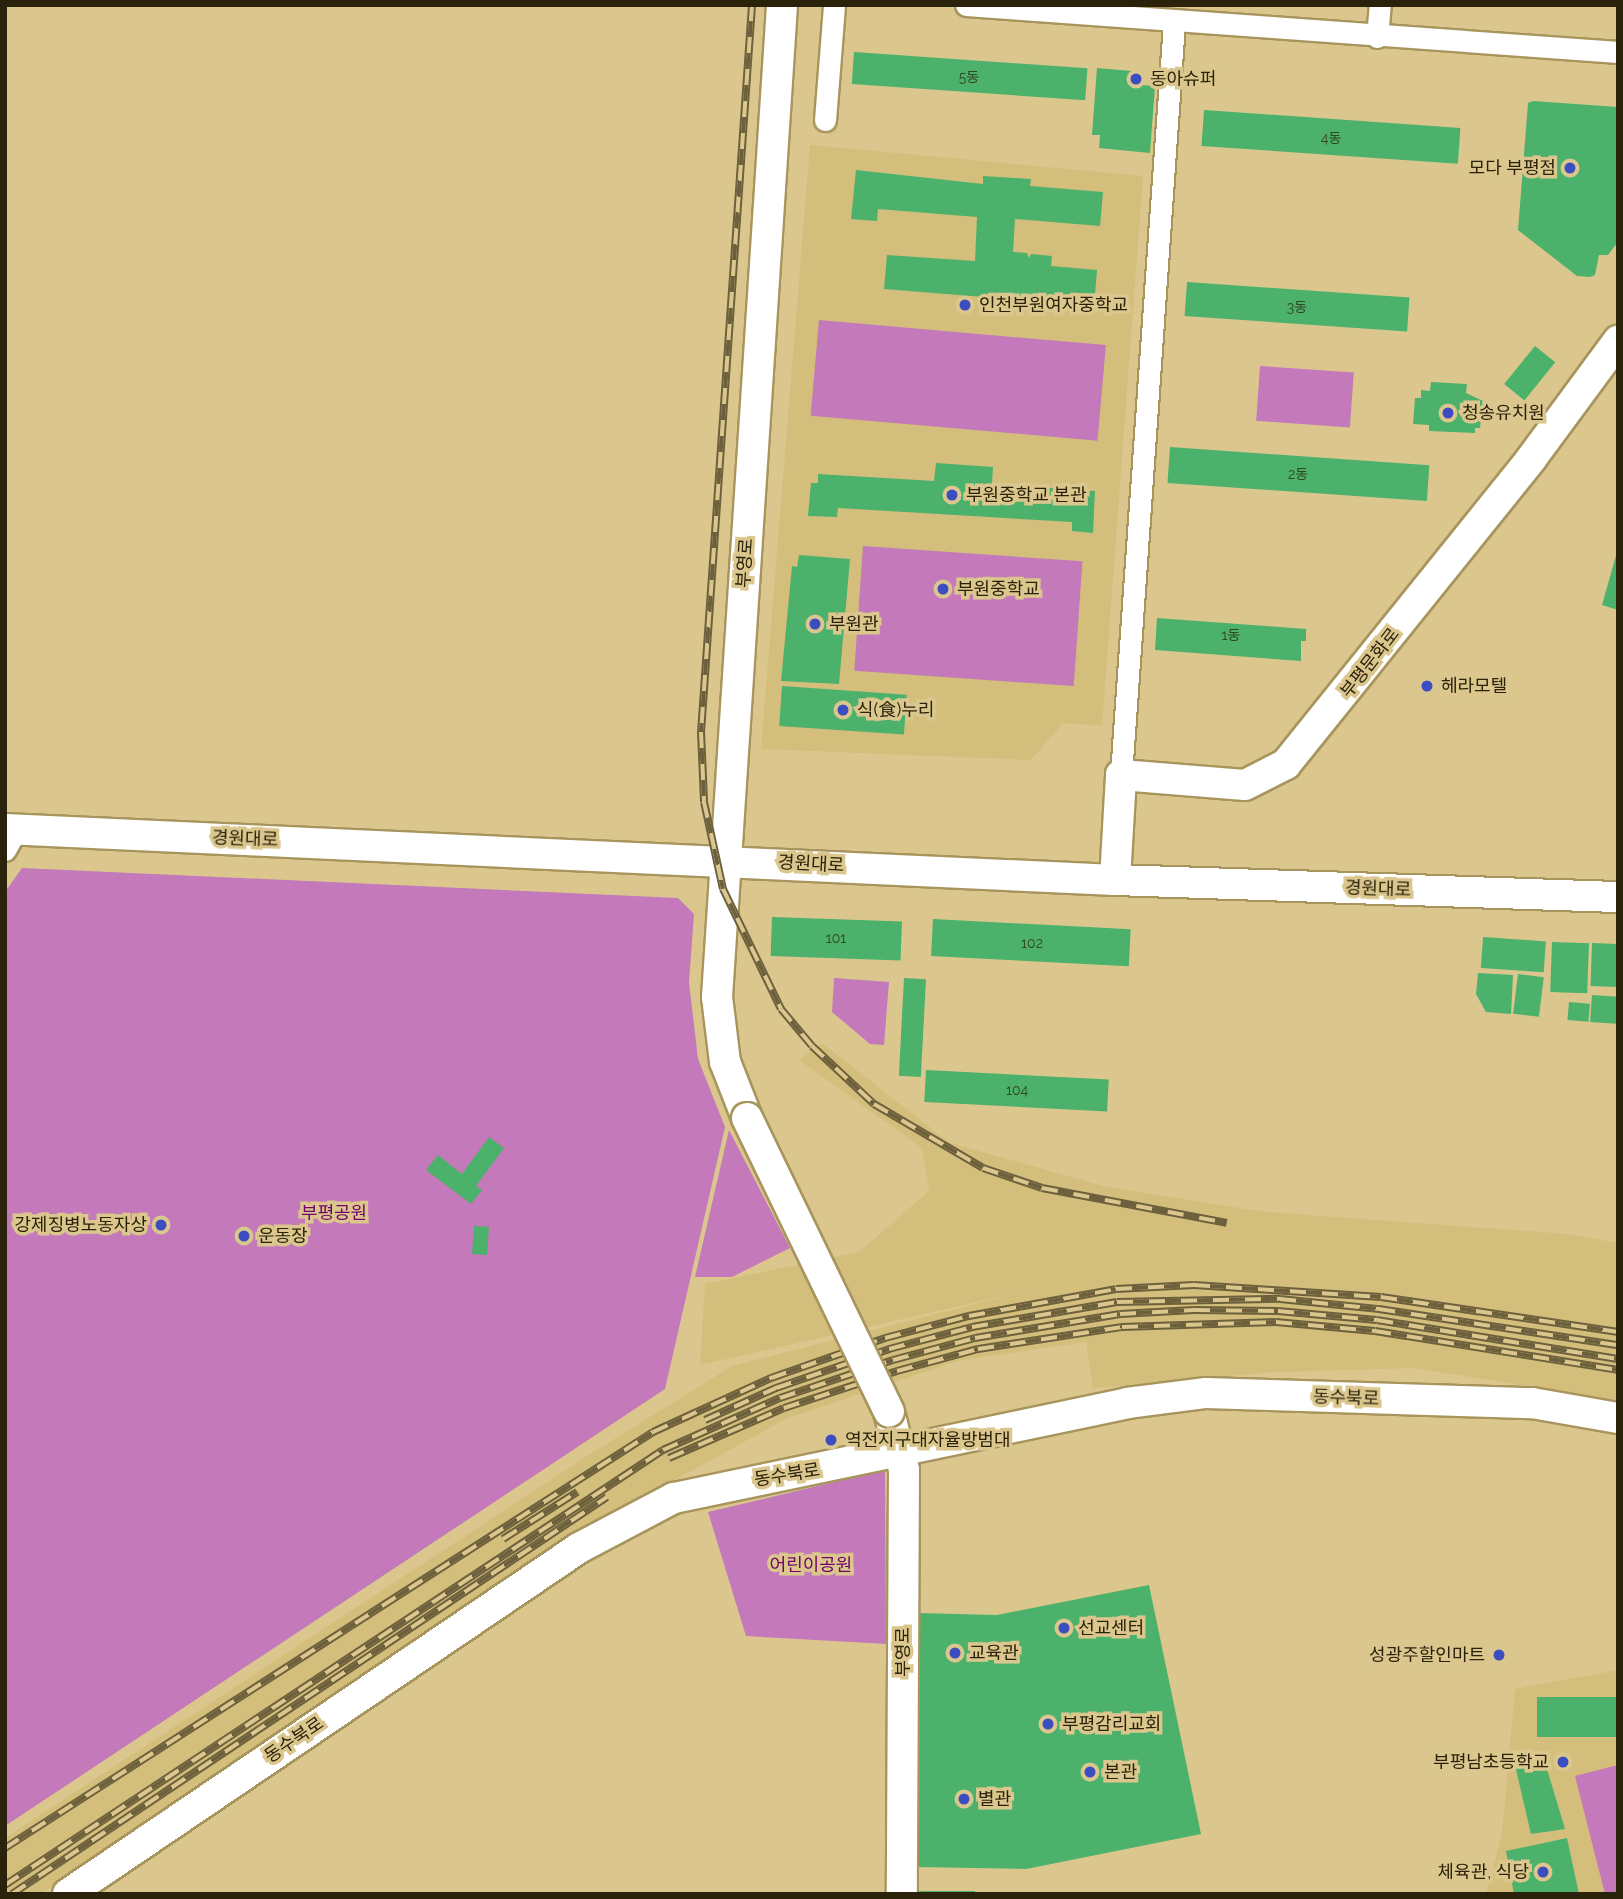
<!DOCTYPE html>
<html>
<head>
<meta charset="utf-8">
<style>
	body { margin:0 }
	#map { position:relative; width:1623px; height:1899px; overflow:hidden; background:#dbc78e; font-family:Raleway,"Noto Sans KR",sans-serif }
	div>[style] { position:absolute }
	.built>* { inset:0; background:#d4be7c }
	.green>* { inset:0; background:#c379ba; transform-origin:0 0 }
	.building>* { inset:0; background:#4bb16b; transform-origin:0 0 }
	.roads { filter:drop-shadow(2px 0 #a8955d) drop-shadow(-2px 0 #a8955d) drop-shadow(0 2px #a8955d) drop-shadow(0 -2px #a8955d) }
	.street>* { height:21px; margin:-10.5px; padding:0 10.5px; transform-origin:10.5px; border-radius:10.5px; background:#fff }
	.secondary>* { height:30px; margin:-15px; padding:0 15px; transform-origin:15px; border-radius:15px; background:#fff }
	.rail>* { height:8px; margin-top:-4px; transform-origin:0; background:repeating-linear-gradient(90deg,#dbc78e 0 16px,#6d603c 0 32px); box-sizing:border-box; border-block:2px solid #6d603c }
	.bridges { filter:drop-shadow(2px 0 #a8955d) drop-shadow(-2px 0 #a8955d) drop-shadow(0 2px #a8955d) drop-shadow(0 -2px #a8955d) }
	.secondary-bridge>* { height:30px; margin:-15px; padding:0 15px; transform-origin:15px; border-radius:15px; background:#fff }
	.dots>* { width:19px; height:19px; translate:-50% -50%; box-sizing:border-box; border:4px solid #dbc78e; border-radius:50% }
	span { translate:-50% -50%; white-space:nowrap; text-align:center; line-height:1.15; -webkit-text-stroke:7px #dbc78e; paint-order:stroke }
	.number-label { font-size:14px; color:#324622 }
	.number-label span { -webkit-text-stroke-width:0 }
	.poi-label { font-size:18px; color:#2a220a }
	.left { translate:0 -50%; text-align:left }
	.right { translate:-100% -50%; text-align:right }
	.street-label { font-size:18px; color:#2a220a }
	.park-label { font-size:18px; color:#71036a }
	.frame { position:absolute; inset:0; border:7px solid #2a220a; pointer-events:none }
</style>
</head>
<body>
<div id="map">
	<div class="built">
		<div style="clip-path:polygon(810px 145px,1143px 176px,1102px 726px,1063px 723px,1031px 760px,761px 749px)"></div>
		<div style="clip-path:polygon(822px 1043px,950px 1143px,1107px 1187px,1265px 1212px,1568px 1234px,1618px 1243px,1618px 1401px,1415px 1368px,1276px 1372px,1093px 1388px,1086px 1342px,957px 1361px,786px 1419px,609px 1516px,41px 1894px,5px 1894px,5px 1838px,587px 1456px,732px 1366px,1034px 1289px,700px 1365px,705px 1284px,859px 1252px,929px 1191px,922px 1148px,799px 1060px)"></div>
		<div style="clip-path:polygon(1618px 1670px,1618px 1894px,1486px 1894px,1502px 1834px,1515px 1689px)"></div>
	</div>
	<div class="green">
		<div style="left:819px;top:320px;width:288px;height:96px;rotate:5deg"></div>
		<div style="left:1260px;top:366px;width:94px;height:55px;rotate:4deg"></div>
		<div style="left:863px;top:546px;width:220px;height:125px;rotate:4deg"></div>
		<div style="clip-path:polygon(22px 868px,678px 898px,694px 914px,689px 982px,698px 1059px,725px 1127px,665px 1389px,5px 1826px,5px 892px)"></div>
		<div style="clip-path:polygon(834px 978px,889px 982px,884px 1045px,870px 1044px,832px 1012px)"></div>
		<div style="clip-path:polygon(729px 1130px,790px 1248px,732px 1277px,695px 1277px)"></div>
		<div style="clip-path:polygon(885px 1470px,886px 1644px,746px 1636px,708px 1512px)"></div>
		<div style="clip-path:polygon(1618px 1765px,1618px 1894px,1605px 1894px,1575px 1776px)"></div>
	</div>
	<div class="building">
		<div style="left:854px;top:52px;width:234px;height:32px;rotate:4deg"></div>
		<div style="clip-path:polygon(1097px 68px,1143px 72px,1142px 85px,1155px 86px,1150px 153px,1099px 148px,1100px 135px,1092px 135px)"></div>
		<div style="clip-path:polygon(1533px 101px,1618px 107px,1618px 242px,1608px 255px,1599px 255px,1595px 275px,1590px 277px,1577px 276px,1518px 230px,1528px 103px)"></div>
		<div style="left:1204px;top:110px;width:257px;height:36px;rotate:4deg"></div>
		<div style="clip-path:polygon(856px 170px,983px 184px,983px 176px,1031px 179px,1030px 186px,1103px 192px,1100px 226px,1015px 219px,1013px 252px,1027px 253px,1029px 258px,1031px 254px,1052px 256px,1051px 266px,1097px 270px,1094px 306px,884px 289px,887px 255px,975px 261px,977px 217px,878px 209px,877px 221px,851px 219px)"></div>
		<div style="left:1187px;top:282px;width:223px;height:34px;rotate:4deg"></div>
		<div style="left:1535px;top:346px;width:26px;height:49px;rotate:39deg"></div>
		<div style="clip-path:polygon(1431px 382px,1467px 384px,1466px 393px,1483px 401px,1480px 428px,1475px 428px,1475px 433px,1429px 431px,1429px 425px,1413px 424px,1415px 398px,1421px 398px,1421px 390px,1430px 391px)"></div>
		<div style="left:1170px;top:447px;width:260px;height:36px;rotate:4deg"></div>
		<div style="clip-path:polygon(936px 463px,993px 467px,992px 484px,1066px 489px,1066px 483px,1077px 484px,1076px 490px,1095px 491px,1093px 533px,1072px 531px,1072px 522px,838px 508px,837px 517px,808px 516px,811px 483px,818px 483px,818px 474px,934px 481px)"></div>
		<div style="clip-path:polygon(1617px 552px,1618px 552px,1618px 610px,1602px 605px)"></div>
		<div style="clip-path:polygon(799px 555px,850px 559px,839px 684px,781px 681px,792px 566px,797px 567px)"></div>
		<div style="clip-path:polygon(1157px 618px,1306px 629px,1306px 641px,1301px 641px,1301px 661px,1155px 650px)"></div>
		<div style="left:782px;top:686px;width:125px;height:40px;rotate:4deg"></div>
		<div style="left:772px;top:917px;width:130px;height:39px;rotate:2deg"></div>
		<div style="left:933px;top:919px;width:198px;height:37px;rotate:3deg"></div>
		<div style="left:1483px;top:937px;width:63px;height:31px;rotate:4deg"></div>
		<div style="left:1552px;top:942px;width:37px;height:50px;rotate:2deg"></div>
		<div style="left:1592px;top:943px;width:26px;height:43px;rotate:2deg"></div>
		<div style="clip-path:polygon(1478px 973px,1513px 975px,1511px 1014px,1486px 1012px,1476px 994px)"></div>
		<div style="left:1518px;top:974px;width:26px;height:40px;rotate:7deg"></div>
		<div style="left:904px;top:978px;width:22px;height:98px;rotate:3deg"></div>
		<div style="left:1592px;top:995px;width:26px;height:27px;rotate:4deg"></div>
		<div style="left:1569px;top:1002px;width:21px;height:18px;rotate:5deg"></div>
		<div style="left:926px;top:1070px;width:183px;height:32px;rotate:3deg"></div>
		<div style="clip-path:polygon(489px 1137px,504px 1148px,476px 1186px,482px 1190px,471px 1204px,426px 1170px,438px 1155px,462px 1174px)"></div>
		<div style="left:474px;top:1226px;width:15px;height:28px;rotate:4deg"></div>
		<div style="clip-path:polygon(1149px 1585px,1201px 1834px,1026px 1869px,917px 1867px,917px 1613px,997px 1615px)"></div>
		<div style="left:1618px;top:1697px;width:40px;height:81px;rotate:90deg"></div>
		<div style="clip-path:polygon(1543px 1756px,1565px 1829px,1531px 1834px,1514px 1761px)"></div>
		<div style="clip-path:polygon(1567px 1838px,1579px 1894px,1514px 1894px,1506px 1851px)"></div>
		<div style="left:914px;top:1891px;width:61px;height:3px"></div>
	</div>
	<div class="roads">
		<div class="street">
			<div style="left:966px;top:5px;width:654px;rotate:4.12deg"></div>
			<div style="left:1377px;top:37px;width:32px;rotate:-85deg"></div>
			<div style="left:825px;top:120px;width:115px;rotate:-85.5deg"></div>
			<div style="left:1121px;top:775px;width:755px;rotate:-85.97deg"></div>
			<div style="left:5px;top:850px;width:23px;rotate:-61deg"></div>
		</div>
		<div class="secondary">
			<div style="left:5px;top:829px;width:1111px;rotate:2.63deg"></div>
			<div style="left:1115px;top:880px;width:503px;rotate:1.94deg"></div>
			<div style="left:1115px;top:880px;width:105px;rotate:-86.7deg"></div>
			<div style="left:1121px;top:775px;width:124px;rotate:4.6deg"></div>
			<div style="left:1245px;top:785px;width:46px;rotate:-27.1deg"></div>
			<div style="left:1286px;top:764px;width:391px;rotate:-51.2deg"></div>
			<div style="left:1531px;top:459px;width:147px;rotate:-53.6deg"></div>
			<div style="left:747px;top:1118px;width:60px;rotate:-111.4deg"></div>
			<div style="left:725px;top:1062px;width:65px;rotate:-97deg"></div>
			<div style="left:717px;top:997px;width:994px;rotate:-86.25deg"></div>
			<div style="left:889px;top:1412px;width:60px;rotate:75.5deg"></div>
			<div style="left:904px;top:1470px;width:424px;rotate:90.3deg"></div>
			<div style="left:68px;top:1894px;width:617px;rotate:-34.1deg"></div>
			<div style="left:579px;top:1548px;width:107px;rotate:-27.8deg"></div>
			<div style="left:674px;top:1498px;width:463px;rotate:-11.8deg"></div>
			<div style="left:1127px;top:1403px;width:80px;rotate:-7.2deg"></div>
			<div style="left:1206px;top:1393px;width:326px;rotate:1.8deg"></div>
			<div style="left:1532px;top:1403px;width:87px;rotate:9.9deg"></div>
		</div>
	</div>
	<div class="rail">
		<div style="left:752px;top:5px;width:729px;rotate:94.01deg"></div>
		<div style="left:701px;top:732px;width:70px;rotate:87.5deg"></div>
		<div style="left:704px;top:802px;width:89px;rotate:77.7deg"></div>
		<div style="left:723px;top:889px;width:133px;rotate:64.2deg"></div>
		<div style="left:781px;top:1009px;width:48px;rotate:50deg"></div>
		<div style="left:812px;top:1046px;width:85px;rotate:43.1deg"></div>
		<div style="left:874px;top:1104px;width:126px;rotate:30.4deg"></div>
		<div style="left:983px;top:1168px;width:62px;rotate:18.7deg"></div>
		<div style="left:1042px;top:1188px;width:188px;rotate:10.7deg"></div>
		<div style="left:705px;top:1420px;width:78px;rotate:-24.3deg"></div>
		<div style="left:776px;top:1388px;width:120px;rotate:-19deg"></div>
		<div style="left:889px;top:1349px;width:86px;rotate:-14.8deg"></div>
		<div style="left:972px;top:1327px;width:147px;rotate:-9.8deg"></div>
		<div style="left:1117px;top:1302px;width:163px;rotate:-1.1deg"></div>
		<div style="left:1280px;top:1299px;width:100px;rotate:5.8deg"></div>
		<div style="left:1379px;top:1309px;width:242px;rotate:8.6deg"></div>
		<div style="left:669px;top:1458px;width:125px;rotate:-23.5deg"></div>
		<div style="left:784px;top:1408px;width:119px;rotate:-18.1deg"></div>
		<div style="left:897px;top:1371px;width:84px;rotate:-15.2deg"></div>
		<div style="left:978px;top:1349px;width:146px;rotate:-8.7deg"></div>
		<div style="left:1122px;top:1327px;width:154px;rotate:-1.9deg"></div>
		<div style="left:1276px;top:1322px;width:99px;rotate:5.2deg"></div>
		<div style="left:1375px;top:1331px;width:246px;rotate:9.1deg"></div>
		<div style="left:503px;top:1539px;width:88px;rotate:-32.4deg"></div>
		<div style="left:5px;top:1848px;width:770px;rotate:-32.7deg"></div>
		<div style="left:653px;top:1432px;width:130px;rotate:-24.6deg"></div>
		<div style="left:771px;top:1378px;width:121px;rotate:-19.3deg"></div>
		<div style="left:885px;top:1338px;width:87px;rotate:-14.7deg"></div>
		<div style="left:969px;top:1316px;width:149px;rotate:-10.4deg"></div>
		<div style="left:1116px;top:1289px;width:78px;rotate:-2.9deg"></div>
		<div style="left:1194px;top:1285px;width:187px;rotate:3.7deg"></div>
		<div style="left:1381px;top:1297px;width:240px;rotate:8.4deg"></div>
		<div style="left:5px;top:1885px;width:789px;rotate:-33.47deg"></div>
		<div style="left:663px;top:1450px;width:128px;rotate:-24deg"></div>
		<div style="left:780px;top:1398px;width:119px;rotate:-18.6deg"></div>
		<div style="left:893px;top:1360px;width:85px;rotate:-15deg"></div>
		<div style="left:975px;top:1338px;width:147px;rotate:-9.4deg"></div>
		<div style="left:1120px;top:1314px;width:74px;rotate:-3.1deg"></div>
		<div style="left:1194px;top:1310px;width:84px;rotate:0.7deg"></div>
		<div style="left:1278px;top:1311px;width:99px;rotate:5.2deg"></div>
		<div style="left:1377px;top:1320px;width:244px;rotate:9.2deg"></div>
		<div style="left:12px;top:1894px;width:715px;rotate:-33.71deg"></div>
	</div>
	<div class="bridges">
		<div class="secondary-bridge">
			<div style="left:747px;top:1118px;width:326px;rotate:64.2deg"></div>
		</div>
	</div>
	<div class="dots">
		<div style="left:1136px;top:79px;background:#3c4dc0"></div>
		<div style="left:1570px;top:168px;background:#3c4dc0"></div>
		<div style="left:965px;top:305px;background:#3c4dc0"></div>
		<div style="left:1448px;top:413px;background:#3c4dc0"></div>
		<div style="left:952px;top:495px;background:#3c4dc0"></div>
		<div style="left:943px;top:589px;background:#3c4dc0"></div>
		<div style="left:815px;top:624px;background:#3c4dc0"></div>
		<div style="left:1427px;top:686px;background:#3c4dc0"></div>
		<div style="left:843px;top:710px;background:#3c4dc0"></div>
		<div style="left:161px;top:1225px;background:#3c4dc0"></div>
		<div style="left:244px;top:1236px;background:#3c4dc0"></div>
		<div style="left:831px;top:1440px;background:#3c4dc0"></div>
		<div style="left:1064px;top:1628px;background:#3c4dc0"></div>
		<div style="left:955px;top:1653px;background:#3c4dc0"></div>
		<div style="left:1499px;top:1655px;background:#3c4dc0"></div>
		<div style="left:1048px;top:1724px;background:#3c4dc0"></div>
		<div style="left:1563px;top:1762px;background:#3c4dc0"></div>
		<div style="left:1090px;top:1772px;background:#3c4dc0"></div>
		<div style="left:964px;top:1799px;background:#3c4dc0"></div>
		<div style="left:1543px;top:1872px;background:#3c4dc0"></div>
	</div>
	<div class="number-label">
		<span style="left:969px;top:77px">5동</span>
		<span style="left:1331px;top:138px">4동</span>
		<span style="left:1297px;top:307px">3동</span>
		<span style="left:1298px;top:474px">2동</span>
		<span style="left:1231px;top:635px">1동</span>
		<span style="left:836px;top:938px">101</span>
		<span style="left:1032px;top:943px">102</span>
		<span style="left:1017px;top:1090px">104</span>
	</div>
	<div class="poi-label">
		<span class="left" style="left:1150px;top:79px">동아슈퍼</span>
		<span class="right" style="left:1556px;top:168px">모다 부평점</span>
		<span class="left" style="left:979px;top:305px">인천부원여자중학교</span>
		<span class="left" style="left:1462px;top:413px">청송유치원</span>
		<span class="left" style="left:966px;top:495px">부원중학교 본관</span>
		<span class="left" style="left:957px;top:589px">부원중학교</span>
		<span class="left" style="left:829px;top:624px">부원관</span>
		<span class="left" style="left:1441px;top:686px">헤라모텔</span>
		<span class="left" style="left:857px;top:710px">식(食)누리</span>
		<span class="right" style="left:147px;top:1225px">강제징병노동자상</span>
		<span class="left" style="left:258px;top:1236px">운동장</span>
		<span class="left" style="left:845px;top:1440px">역전지구대자율방범대</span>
		<span class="left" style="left:1078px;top:1628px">선교센터</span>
		<span class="left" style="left:969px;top:1653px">교육관</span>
		<span class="right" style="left:1485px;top:1655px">성광주할인마트</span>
		<span class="left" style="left:1062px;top:1724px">부평감리교회</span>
		<span class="right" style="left:1549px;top:1762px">부평남초등학교</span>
		<span class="left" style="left:1104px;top:1772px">본관</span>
		<span class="left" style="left:978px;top:1799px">별관</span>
		<span class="right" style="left:1529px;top:1872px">체육관, 식당</span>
	</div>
	<div class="street-label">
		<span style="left:745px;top:563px;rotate:-86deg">부영로</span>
		<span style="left:1370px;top:663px;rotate:-52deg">부평문화로</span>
		<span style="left:245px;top:839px;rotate:2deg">경원대로</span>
		<span style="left:811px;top:864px;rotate:3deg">경원대로</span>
		<span style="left:1378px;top:889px;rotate:2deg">경원대로</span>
		<span style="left:1346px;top:1398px;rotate:2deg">동수북로</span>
		<span style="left:787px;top:1475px;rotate:-9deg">동수북로</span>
		<span style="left:903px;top:1652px;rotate:-90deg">부영로</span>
		<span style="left:294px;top:1740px;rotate:-34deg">동수북로</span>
	</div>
	<div class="park-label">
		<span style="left:334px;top:1213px">부평공원</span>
		<span style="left:811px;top:1565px">어린이공원</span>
	</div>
	<div class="frame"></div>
</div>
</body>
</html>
